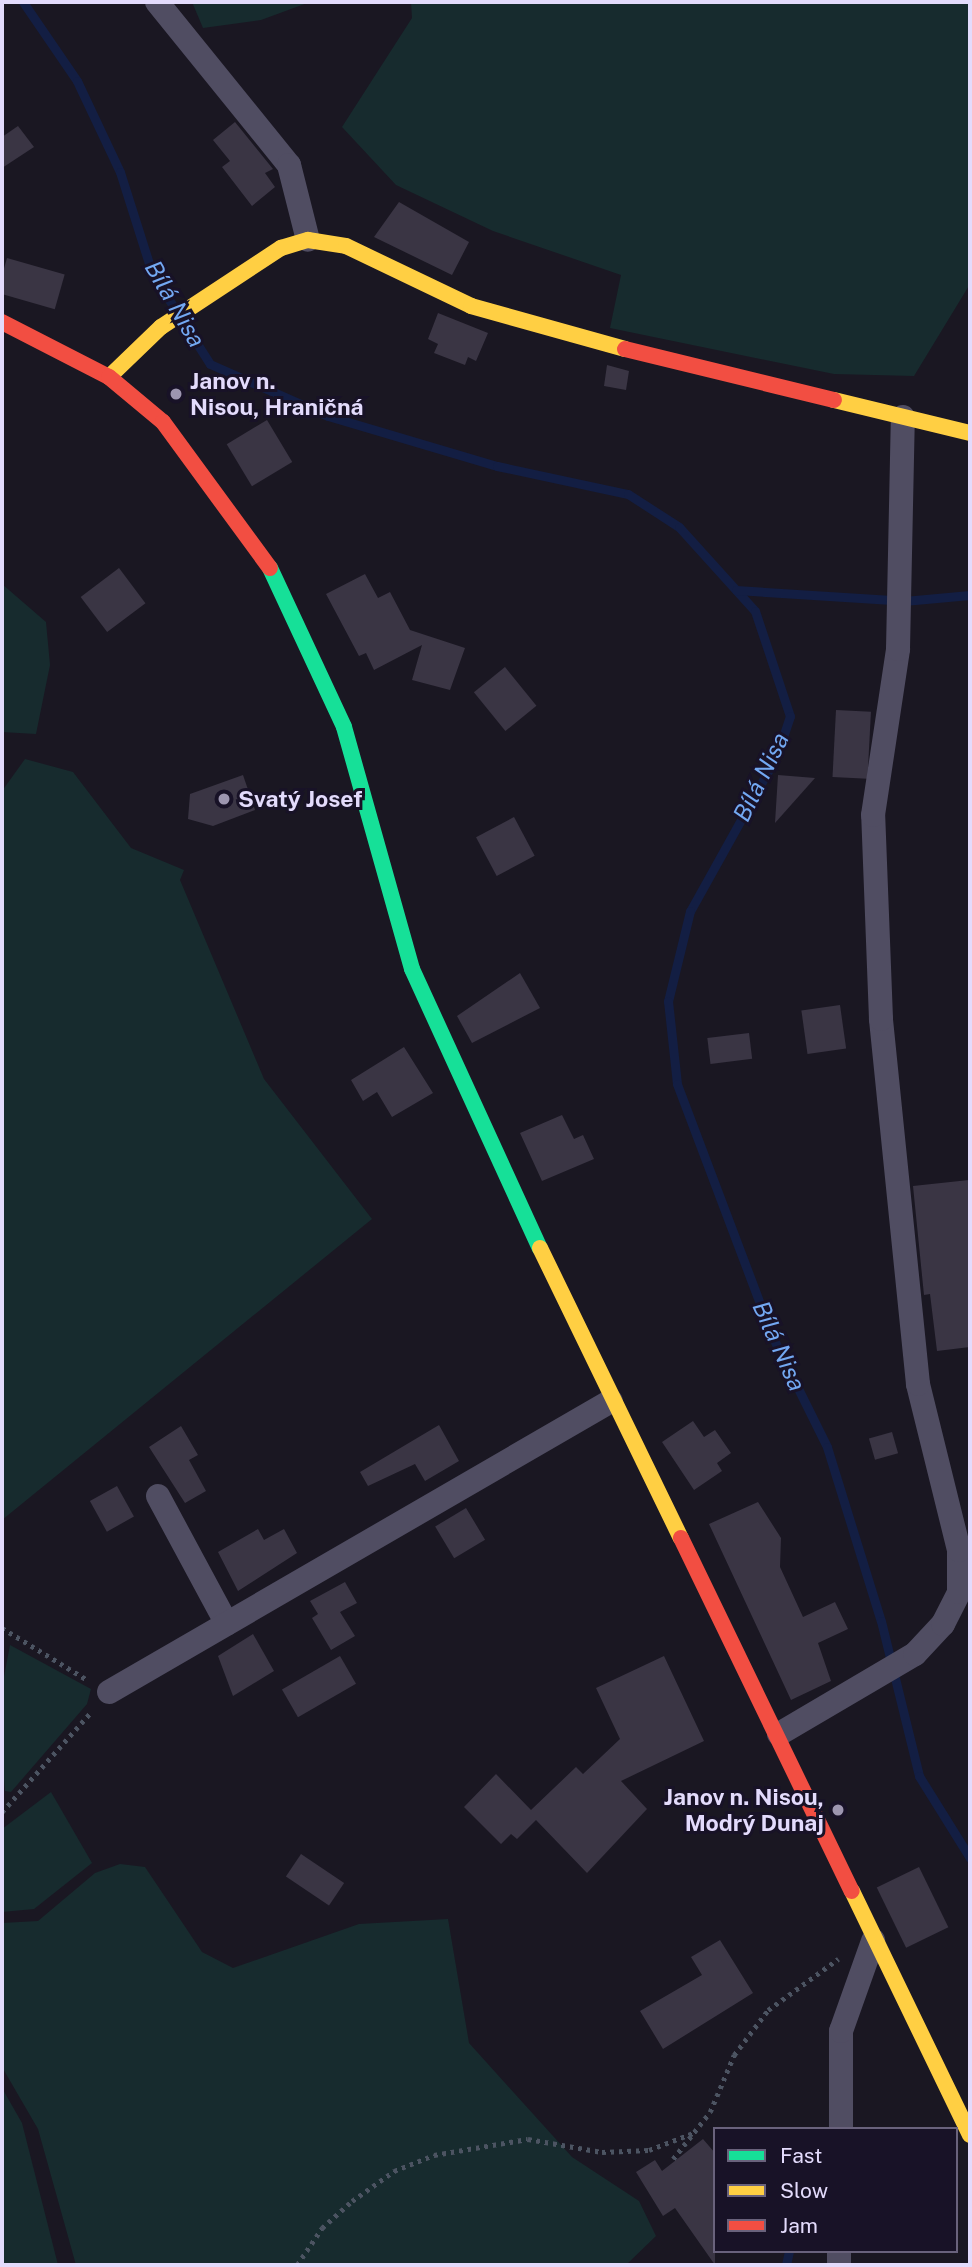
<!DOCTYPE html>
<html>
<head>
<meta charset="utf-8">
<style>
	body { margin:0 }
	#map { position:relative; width:972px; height:2267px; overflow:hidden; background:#1a1722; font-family:"Public Sans",sans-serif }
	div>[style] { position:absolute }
	.green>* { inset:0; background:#172b2e }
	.stream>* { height:9px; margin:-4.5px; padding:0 4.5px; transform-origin:4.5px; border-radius:4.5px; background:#131e43 }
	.building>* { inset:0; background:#3a3544; transform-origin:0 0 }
	.path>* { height:4.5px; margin-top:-2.25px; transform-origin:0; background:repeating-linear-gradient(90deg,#4c5462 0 3.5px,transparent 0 8.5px) }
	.street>* { height:24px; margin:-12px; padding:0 12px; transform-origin:12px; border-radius:12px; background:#504d62 }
	.fast>* { height:16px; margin:-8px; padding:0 8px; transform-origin:8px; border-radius:8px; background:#16e098 }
	.slow>* { height:16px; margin:-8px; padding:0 8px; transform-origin:8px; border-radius:8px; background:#ffcf43 }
	.jam>* { height:16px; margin:-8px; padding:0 8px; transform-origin:8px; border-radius:8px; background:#f24e42 }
	.dots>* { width:19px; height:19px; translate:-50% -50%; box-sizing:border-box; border:4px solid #181227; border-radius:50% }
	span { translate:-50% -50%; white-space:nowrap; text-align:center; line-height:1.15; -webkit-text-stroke:6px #181227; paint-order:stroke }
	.poi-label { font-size:23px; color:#e3dbfc; font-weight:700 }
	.left { translate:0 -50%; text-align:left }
	.right { translate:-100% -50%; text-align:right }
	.water-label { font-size:24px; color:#73a8f2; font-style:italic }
	.frame { position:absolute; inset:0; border:4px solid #e3dbfc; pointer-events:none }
	.legend { position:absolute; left:713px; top:2127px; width:245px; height:126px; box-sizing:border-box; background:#181227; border:2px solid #69627c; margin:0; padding:9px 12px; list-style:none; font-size:21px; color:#e3dbfc }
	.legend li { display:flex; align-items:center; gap:14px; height:35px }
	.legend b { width:35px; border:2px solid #69627c }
</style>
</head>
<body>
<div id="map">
	<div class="green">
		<div style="clip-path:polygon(192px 2px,310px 2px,261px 20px,203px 28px)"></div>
		<div style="clip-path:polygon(411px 2px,970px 2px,970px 284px,914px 376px,834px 374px,610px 328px,621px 275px,493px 231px,396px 185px,342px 127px,412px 18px)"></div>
		<div style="clip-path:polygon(2px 584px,46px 622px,50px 665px,36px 734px,2px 732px)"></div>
		<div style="clip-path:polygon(25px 759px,73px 772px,131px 848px,184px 870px,180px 880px,264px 1079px,372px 1219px,2px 1520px,2px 791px)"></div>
		<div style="clip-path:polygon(10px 1645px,91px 1689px,87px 1704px,11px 1792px,5px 1791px,2px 1756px,2px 1687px)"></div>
		<div style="clip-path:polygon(51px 1792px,92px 1863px,34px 1909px,2px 1912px,2px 1829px)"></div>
		<div style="clip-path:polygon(120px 1864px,145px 1867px,202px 1952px,233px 1968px,359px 1924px,448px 1919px,469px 2043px,572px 2157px,639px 2201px,656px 2236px,626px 2265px,76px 2265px,38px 2129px,2px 2067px,2px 1923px,38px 1921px,95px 1873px)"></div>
		<div style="clip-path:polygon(2px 2088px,22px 2123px,58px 2265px,2px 2265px)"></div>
	</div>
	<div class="stream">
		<div style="left:23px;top:2px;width:96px;rotate:55.6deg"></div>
		<div style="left:77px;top:81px;width:101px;rotate:64.7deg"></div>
		<div style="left:120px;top:172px;width:106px;rotate:72.4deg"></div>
		<div style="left:152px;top:273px;width:43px;rotate:57.4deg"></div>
		<div style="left:182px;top:320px;width:52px;rotate:57.5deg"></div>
		<div style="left:210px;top:364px;width:129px;rotate:23.8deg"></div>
		<div style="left:328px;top:416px;width:176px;rotate:16.5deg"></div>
		<div style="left:497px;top:466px;width:134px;rotate:12.1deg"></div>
		<div style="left:628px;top:494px;width:61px;rotate:32.9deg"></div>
		<div style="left:679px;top:527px;width:113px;rotate:47.9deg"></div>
		<div style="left:755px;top:611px;width:111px;rotate:71.6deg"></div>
		<div style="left:790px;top:716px;width:41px;rotate:108.4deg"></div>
		<div style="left:777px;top:755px;width:179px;rotate:119.1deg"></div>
		<div style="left:690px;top:911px;width:93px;rotate:103.7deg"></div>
		<div style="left:668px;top:1001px;width:83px;rotate:83.8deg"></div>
		<div style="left:677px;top:1084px;width:269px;rotate:69.3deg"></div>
		<div style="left:772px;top:1336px;width:124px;rotate:63.6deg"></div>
		<div style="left:827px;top:1447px;width:182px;rotate:72.8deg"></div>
		<div style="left:881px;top:1621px;width:160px;rotate:76.2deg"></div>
		<div style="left:919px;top:1776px;width:97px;rotate:58.1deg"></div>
		<div style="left:736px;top:590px;width:168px;rotate:3.7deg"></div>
		<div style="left:904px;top:601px;width:66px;rotate:-5.2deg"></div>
		<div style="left:786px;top:2265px;width:14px;rotate:-78deg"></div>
	</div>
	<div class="building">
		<div style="clip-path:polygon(235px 122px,273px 169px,265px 173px,275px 187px,252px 206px,222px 167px,230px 161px,213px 140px)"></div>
		<div style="clip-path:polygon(18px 126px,34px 147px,2px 168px,2px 137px)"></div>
		<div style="clip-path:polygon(399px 202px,469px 242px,452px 275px,374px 237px)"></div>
		<div style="left:7px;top:258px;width:60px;height:36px;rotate:16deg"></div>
		<div style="clip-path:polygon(438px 313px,488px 333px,476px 361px,468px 357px,465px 365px,434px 353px,438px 344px,428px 339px)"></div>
		<div style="clip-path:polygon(607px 365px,629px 371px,626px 390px,604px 386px)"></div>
		<div style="left:267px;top:420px;width:49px;height:47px;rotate:59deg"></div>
		<div style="left:119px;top:568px;width:44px;height:48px;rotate:53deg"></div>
		<div style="clip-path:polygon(365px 574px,378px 598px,390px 592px,410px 630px,465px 648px,450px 690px,412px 680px,422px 645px,374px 670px,366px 653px,359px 656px,326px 594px)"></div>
		<div style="left:505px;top:667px;width:50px;height:40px;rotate:51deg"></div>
		<div style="left:836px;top:710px;width:35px;height:67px;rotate:3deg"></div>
		<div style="clip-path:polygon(243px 775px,255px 810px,213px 826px,188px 819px,190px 794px)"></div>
		<div style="clip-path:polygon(778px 775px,815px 778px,775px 823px)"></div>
		<div style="left:514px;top:817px;width:44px;height:43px;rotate:62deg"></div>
		<div style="clip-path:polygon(520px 973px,540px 1008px,472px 1043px,457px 1016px)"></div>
		<div style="left:840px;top:1005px;width:44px;height:39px;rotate:82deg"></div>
		<div style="left:749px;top:1033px;width:26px;height:42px;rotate:83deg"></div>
		<div style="clip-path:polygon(404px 1047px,433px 1093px,392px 1117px,377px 1092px,363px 1101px,351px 1080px)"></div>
		<div style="clip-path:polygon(562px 1115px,574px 1139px,583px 1135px,594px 1159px,542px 1181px,520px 1133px)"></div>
		<div style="clip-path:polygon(969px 1180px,970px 1347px,937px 1351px,930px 1294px,924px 1295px,913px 1186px)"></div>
		<div style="clip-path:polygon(693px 1421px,704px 1437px,715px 1430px,731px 1453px,717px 1463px,722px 1471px,694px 1490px,662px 1442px)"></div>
		<div style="clip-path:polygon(439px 1425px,459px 1461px,425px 1481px,415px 1464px,368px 1486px,360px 1472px)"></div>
		<div style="clip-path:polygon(181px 1426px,198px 1455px,189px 1460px,206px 1491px,185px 1503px,149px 1447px)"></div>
		<div style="left:892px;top:1432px;width:22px;height:24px;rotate:74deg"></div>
		<div style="left:117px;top:1486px;width:35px;height:31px;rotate:61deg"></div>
		<div style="clip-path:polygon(758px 1502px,781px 1538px,780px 1567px,803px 1617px,835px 1602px,848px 1629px,818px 1643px,831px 1681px,791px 1700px,709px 1524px)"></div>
		<div style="left:466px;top:1508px;width:37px;height:36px;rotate:59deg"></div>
		<div style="clip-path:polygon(258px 1529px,264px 1540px,284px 1529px,297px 1553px,238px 1591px,218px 1552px)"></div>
		<div style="clip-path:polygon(345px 1582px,357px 1603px,340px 1612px,355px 1636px,331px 1650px,312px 1618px,318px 1614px,310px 1601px)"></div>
		<div style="clip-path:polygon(253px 1634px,274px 1671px,233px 1696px,218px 1656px)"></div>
		<div style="left:340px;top:1656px;width:32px;height:67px;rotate:60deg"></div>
		<div style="clip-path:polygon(664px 1656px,704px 1741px,621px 1781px,647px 1809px,587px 1873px,536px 1820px,517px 1839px,511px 1834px,501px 1844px,464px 1807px,496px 1774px,531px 1810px,576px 1767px,583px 1774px,620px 1739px,596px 1688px)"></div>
		<div style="left:301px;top:1854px;width:52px;height:27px;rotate:34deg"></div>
		<div style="left:919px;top:1867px;width:67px;height:47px;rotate:64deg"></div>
		<div style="clip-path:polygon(720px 1940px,753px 1993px,663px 2049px,640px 2011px,702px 1975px,691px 1957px)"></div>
		<div style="clip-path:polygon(703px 2139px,715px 2153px,715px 2265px,675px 2208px,663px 2216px,636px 2172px,655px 2160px,662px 2171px)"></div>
	</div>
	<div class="path">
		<div style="left:2px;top:1628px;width:98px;rotate:31.3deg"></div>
		<div style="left:2px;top:1812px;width:135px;rotate:-48.3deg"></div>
		<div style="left:673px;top:2159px;width:60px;rotate:-51.8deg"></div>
		<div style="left:710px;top:2112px;width:62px;rotate:-67.2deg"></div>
		<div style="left:734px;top:2055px;width:56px;rotate:-52.9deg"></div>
		<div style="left:768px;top:2010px;width:87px;rotate:-36.1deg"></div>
		<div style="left:297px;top:2265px;width:45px;rotate:-56deg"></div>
		<div style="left:322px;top:2228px;width:40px;rotate:-42deg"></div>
		<div style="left:352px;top:2201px;width:52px;rotate:-35.5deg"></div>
		<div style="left:394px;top:2171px;width:43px;rotate:-21.8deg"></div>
		<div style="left:434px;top:2155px;width:95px;rotate:-9.7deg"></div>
		<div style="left:528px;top:2139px;width:75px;rotate:10deg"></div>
		<div style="left:602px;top:2152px;width:47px;rotate:-2.4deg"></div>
		<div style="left:649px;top:2150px;width:47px;rotate:-21.1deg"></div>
	</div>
	<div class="street">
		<div style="left:157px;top:2px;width:210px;rotate:51deg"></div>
		<div style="left:289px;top:165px;width:77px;rotate:75.8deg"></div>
		<div style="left:158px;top:1496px;width:145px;rotate:61.7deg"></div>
		<div style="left:109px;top:1692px;width:580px;rotate:-30.1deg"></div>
		<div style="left:779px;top:1734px;width:158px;rotate:-30.5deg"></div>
		<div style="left:915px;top:1654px;width:41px;rotate:-47deg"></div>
		<div style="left:943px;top:1624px;width:36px;rotate:-63deg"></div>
		<div style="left:959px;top:1592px;width:42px;rotate:-90deg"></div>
		<div style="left:959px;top:1550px;width:171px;rotate:-103.9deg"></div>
		<div style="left:918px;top:1384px;width:367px;rotate:-95.8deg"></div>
		<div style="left:881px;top:1019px;width:204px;rotate:-92.2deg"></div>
		<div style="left:873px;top:815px;width:168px;rotate:-81.4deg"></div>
		<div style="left:898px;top:649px;width:232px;rotate:-88.8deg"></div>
		<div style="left:841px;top:2129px;width:98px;rotate:-90deg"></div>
		<div style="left:841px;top:2031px;width:96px;rotate:-70.4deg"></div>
		<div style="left:839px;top:2265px;width:14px;rotate:-90deg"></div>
	</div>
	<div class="fast">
		<div style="left:270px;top:568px;width:175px;rotate:65deg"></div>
		<div style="left:344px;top:727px;width:251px;rotate:74.3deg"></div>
		<div style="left:412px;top:969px;width:307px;rotate:65.4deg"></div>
	</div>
	<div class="slow">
		<div style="left:109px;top:377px;width:72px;rotate:-43.9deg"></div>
		<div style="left:161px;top:327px;width:144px;rotate:-33.4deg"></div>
		<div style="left:281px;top:248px;width:28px;rotate:-17deg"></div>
		<div style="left:308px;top:240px;width:38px;rotate:9deg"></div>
		<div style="left:346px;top:246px;width:139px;rotate:25.6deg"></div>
		<div style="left:471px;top:306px;width:160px;rotate:15.6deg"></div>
		<div style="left:834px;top:400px;width:140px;rotate:13.6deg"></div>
		<div style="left:540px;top:1248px;width:322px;rotate:64.1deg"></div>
		<div style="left:852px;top:1891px;width:271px;rotate:64.2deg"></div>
	</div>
	<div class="jam">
		<div style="left:2px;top:322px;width:120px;rotate:27.2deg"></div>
		<div style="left:109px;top:377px;width:70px;rotate:39.8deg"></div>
		<div style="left:163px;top:422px;width:181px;rotate:53.8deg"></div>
		<div style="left:625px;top:349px;width:215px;rotate:13.7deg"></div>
		<div style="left:681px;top:1538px;width:392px;rotate:64.2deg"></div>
	</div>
	<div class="dots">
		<div style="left:176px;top:394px;background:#9d96b0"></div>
		<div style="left:224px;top:799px;background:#9d96b0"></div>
		<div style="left:838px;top:1810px;background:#9d96b0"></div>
	</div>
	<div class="poi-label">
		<span class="left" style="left:190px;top:394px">Janov n.<br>Nisou, Hraničná</span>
		<span class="left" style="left:238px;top:799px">Svatý Josef</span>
		<span class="right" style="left:824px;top:1810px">Janov n. Nisou,<br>Modrý Dunaj</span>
	</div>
	<div class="water-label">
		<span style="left:175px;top:304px;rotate:60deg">Bílá Nisa</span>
		<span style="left:761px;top:777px;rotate:-64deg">Bílá Nisa</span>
		<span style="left:779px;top:1346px;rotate:66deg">Bílá Nisa</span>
	</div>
	<div class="frame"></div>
	<ul class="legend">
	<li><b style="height:9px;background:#16e098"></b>Fast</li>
	<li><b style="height:9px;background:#ffcf43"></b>Slow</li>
	<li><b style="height:9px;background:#f24e42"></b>Jam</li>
	</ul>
</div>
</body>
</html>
